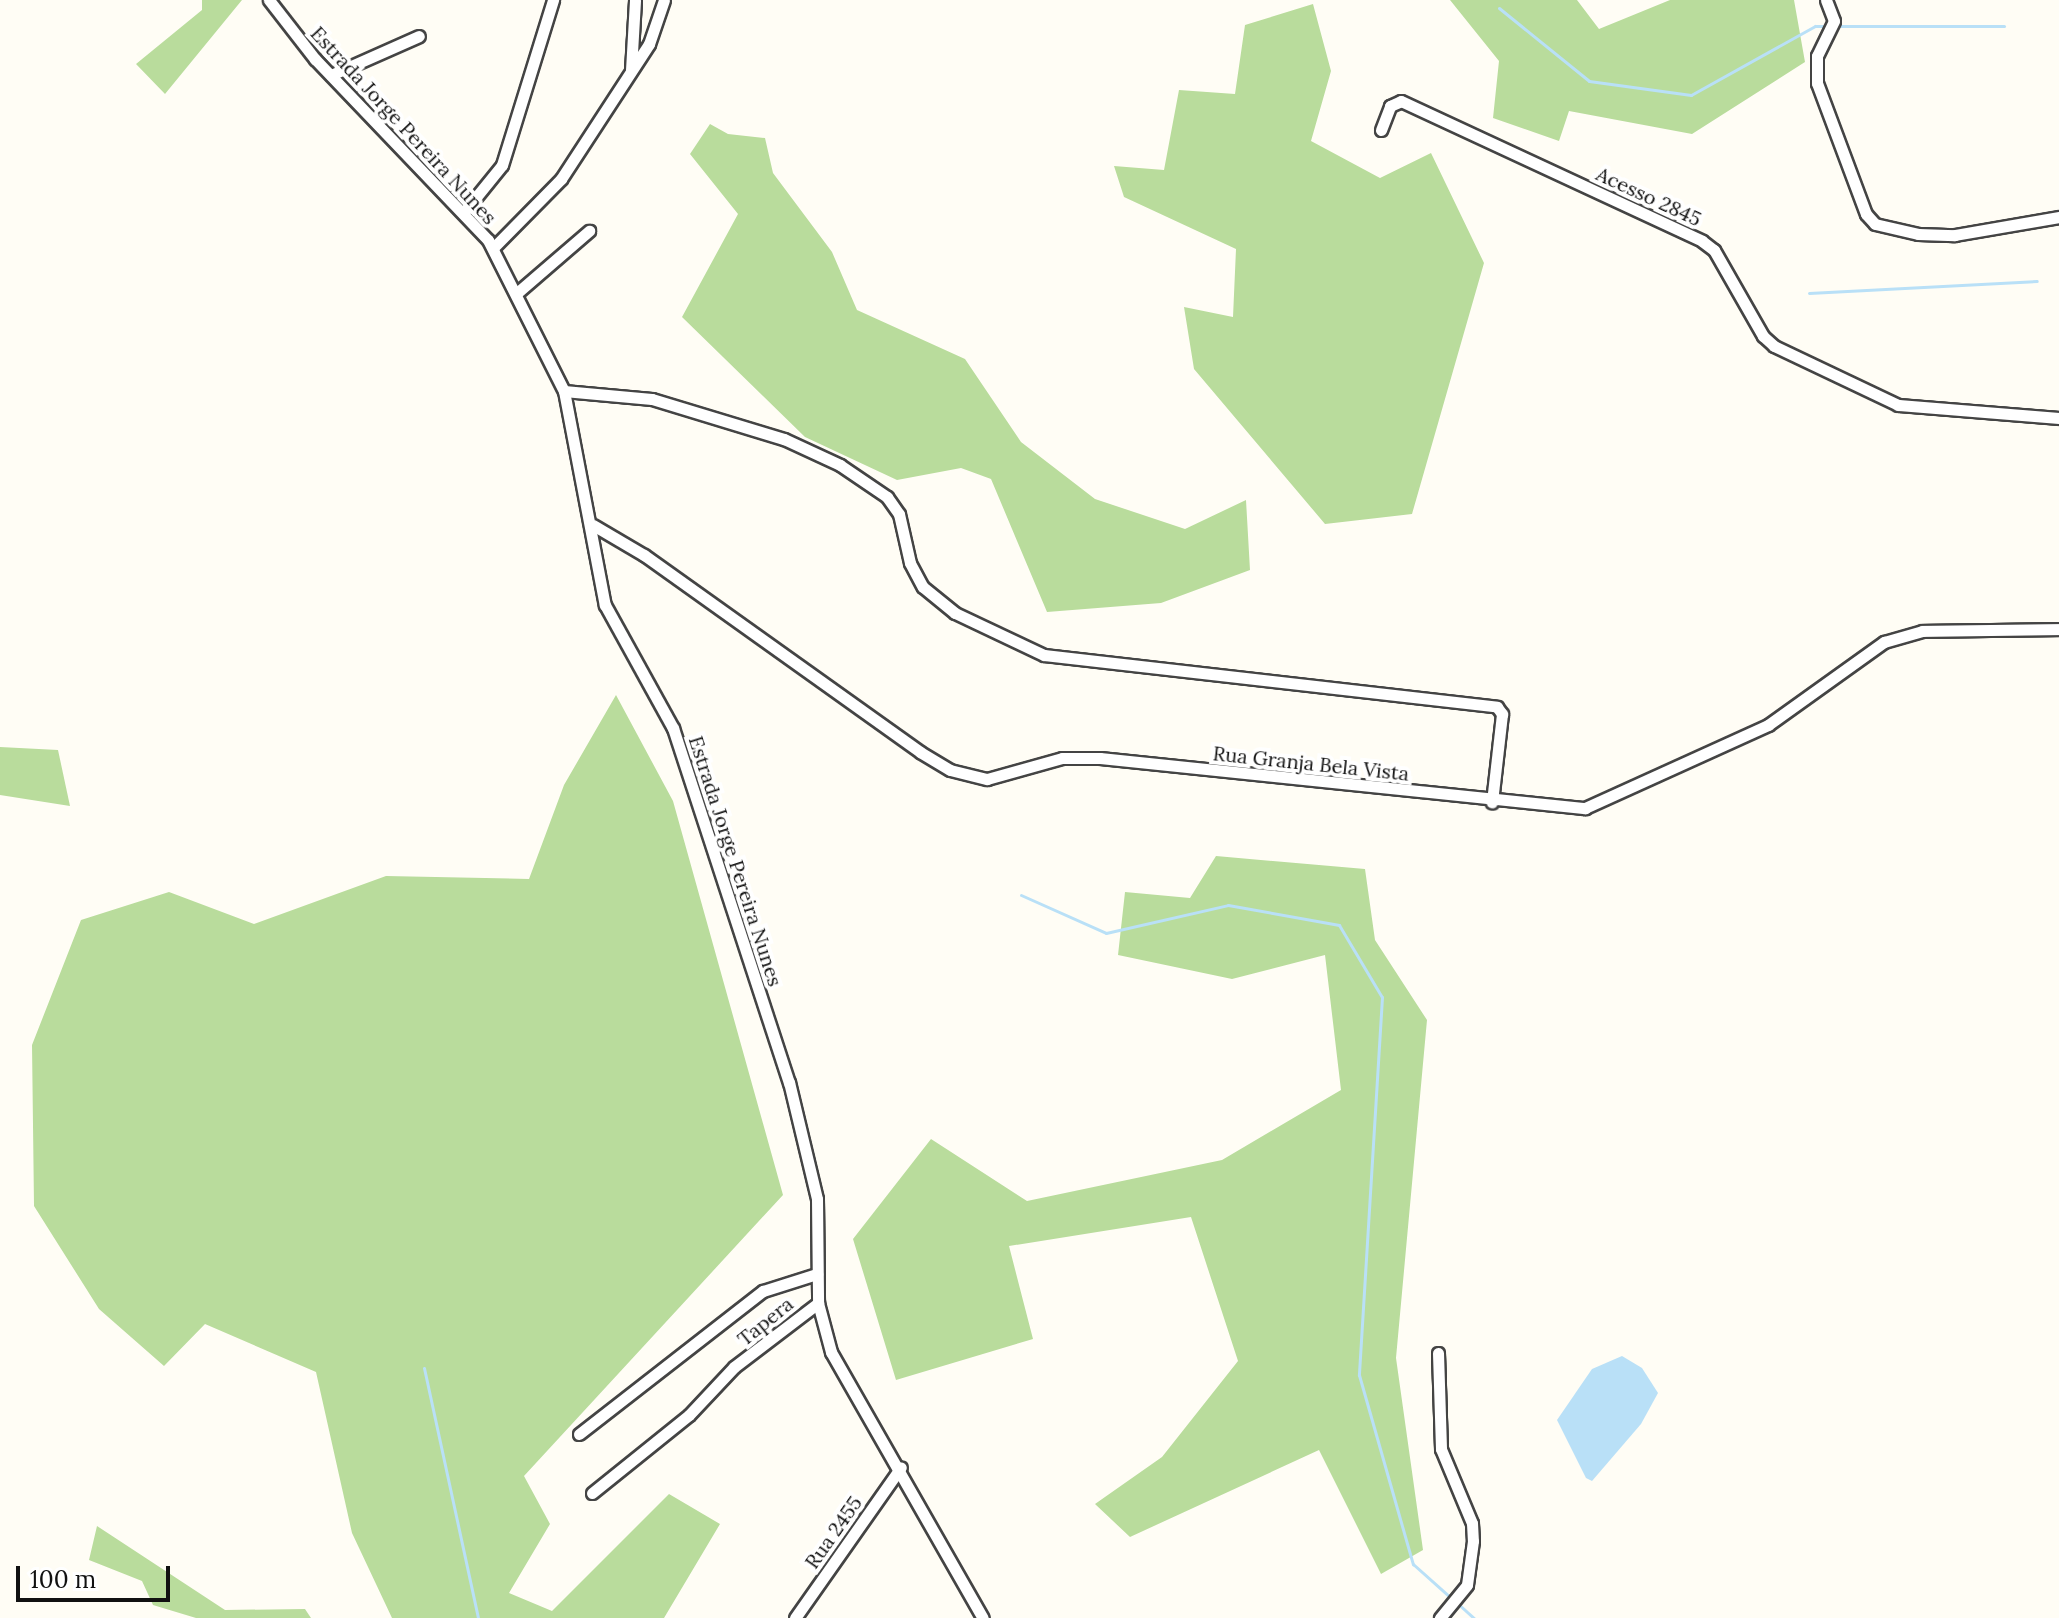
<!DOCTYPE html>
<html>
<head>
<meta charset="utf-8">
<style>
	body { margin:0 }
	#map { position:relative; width:2059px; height:1618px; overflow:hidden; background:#fffdf5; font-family:Lora,serif }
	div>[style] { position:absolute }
	.forest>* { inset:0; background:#b9dc9c }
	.water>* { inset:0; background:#b9e0f7 }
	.stream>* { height:3px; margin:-1.5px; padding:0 1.5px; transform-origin:1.5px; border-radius:1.5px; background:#b9e0f7 }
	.roads { filter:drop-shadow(2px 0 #444) drop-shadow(-2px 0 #444) drop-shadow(0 2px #444) drop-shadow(0 -2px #444) }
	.minor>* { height:11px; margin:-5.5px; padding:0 5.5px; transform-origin:5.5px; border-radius:5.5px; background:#fff }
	span { translate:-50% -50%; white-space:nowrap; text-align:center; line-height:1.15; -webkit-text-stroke:8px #fff; paint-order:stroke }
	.street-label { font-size:20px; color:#111 }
	.scale { position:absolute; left:16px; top:1566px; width:154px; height:36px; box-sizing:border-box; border:4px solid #111; border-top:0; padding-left:10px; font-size:24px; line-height:28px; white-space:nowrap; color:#111; -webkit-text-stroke:6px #fff; paint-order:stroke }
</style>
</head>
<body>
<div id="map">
	<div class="forest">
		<div style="clip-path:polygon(202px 0,242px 0,165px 94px,136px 64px,202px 10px)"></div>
		<div style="clip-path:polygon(1450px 0,1577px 0,1599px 29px,1670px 0,1794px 0,1805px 62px,1692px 134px,1569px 111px,1559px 141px,1493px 118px,1499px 61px)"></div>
		<div style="clip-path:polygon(1313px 4px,1331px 71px,1311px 141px,1380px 178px,1431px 153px,1484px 263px,1412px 514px,1325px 524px,1194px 369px,1184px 307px,1233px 317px,1236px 249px,1124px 197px,1114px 166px,1164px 170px,1179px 90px,1235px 94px,1245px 25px)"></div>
		<div style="clip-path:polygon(710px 124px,728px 134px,765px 138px,773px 173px,832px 252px,857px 310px,965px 359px,1021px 442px,1095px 499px,1185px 529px,1246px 500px,1250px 570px,1161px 603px,1047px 612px,991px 479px,961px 468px,897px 480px,805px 437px,682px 317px,738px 214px,690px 154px)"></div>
		<div style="clip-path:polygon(616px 695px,673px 801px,783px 1195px,524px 1476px,550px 1524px,509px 1593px,552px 1611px,669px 1494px,720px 1524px,664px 1618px,392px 1618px,352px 1533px,316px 1372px,205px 1324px,164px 1366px,99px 1309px,34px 1206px,32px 1045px,81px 920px,169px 892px,254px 924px,386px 876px,529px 879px,564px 785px)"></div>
		<div style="clip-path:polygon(0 747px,58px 750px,70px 806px,0 795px)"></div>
		<div style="clip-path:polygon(1216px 856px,1365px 869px,1375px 940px,1427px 1020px,1396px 1358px,1423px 1550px,1381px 1574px,1319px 1450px,1130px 1537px,1095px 1504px,1162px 1457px,1238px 1361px,1191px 1217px,1009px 1246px,1033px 1339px,896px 1380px,853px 1239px,931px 1139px,1027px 1201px,1222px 1160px,1341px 1090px,1325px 955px,1232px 979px,1118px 955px,1125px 892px,1190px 898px)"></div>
		<div style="clip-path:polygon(97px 1526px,225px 1610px,305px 1609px,311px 1618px,196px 1618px,153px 1605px,142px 1581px,89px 1560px)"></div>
	</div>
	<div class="water">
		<div style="clip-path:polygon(1622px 1356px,1642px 1368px,1658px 1393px,1641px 1424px,1592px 1481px,1586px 1478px,1557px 1420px,1592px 1369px)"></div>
	</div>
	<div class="stream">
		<div style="left:1499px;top:8px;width:116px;rotate:39deg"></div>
		<div style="left:1589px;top:81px;width:103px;rotate:7.8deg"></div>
		<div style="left:1691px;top:95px;width:142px;rotate:-29.1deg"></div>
		<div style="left:1815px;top:26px;width:12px"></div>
		<div style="left:1835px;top:26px;width:169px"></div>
		<div style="left:1809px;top:293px;width:228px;rotate:-3deg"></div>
		<div style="left:1021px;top:895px;width:93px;rotate:24.1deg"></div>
		<div style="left:1106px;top:933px;width:125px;rotate:-12.9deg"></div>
		<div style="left:1228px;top:905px;width:113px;rotate:10.2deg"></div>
		<div style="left:1339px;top:925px;width:84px;rotate:59.2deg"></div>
		<div style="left:1382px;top:997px;width:379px;rotate:93.5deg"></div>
		<div style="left:1359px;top:1375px;width:197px;rotate:74.1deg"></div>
		<div style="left:1413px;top:1564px;width:50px;rotate:41.7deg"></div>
		<div style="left:424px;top:1368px;width:256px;rotate:77.8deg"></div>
		<div style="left:1456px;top:1602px;width:24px;rotate:42deg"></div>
	</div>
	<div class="roads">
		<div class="minor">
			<div style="left:269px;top:0;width:75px;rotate:52.1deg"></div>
			<div style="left:315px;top:59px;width:250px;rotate:46.3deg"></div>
			<div style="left:488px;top:240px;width:169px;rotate:63.3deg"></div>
			<div style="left:564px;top:391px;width:218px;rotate:79.2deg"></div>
			<div style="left:605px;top:605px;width:141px;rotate:61.1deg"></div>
			<div style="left:673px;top:728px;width:373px;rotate:71.9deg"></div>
			<div style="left:789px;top:1082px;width:120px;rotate:76.5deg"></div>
			<div style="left:817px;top:1199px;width:104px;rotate:89.4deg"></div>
			<div style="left:818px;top:1303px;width:51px;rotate:75.1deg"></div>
			<div style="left:831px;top:1352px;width:306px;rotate:60.3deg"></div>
			<div style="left:1826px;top:0;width:22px;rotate:69deg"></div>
			<div style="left:1834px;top:21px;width:39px;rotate:116deg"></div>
			<div style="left:1817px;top:56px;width:27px;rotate:90deg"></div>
			<div style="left:1817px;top:83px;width:140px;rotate:69.5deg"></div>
			<div style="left:1866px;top:214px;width:13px;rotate:48deg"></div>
			<div style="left:1875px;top:224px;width:44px;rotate:13.1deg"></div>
			<div style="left:1918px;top:234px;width:37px;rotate:2deg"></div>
			<div style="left:1955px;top:235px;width:106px;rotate:-9.8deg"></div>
			<div style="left:631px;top:70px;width:70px;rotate:-86.7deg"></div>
			<div style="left:331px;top:75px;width:96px;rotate:-23.9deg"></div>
			<div style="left:1381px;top:130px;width:26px;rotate:-69deg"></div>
			<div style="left:1390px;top:106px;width:12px;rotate:-24deg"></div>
			<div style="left:1401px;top:101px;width:332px;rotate:24.9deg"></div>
			<div style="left:1702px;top:241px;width:15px;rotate:37deg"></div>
			<div style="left:1714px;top:250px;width:99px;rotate:60.3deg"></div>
			<div style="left:1763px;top:336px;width:15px;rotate:42deg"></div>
			<div style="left:1774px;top:346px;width:137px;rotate:25.4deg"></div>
			<div style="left:1898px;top:405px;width:162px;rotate:4.6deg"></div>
			<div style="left:464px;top:212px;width:60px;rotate:-51deg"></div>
			<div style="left:502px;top:165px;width:173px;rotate:-72.8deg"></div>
			<div style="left:493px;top:248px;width:97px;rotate:-45.4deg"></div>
			<div style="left:561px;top:179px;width:161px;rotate:-56.9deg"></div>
			<div style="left:649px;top:44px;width:46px;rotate:-71.2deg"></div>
			<div style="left:518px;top:292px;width:94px;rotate:-40.7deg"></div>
			<div style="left:564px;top:391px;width:88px;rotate:5.2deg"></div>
			<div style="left:652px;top:399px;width:138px;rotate:16.9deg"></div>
			<div style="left:784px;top:439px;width:62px;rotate:24.9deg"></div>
			<div style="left:840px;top:465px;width:57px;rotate:34.2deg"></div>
			<div style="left:887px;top:497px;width:21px;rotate:55deg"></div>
			<div style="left:899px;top:514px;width:50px;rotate:77.3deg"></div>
			<div style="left:910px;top:563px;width:27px;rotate:62deg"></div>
			<div style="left:923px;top:587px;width:41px;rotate:39.1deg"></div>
			<div style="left:955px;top:613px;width:98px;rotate:25.3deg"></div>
			<div style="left:1044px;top:655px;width:456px;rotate:6.5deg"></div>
			<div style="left:1497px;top:707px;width:9px;rotate:54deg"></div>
			<div style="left:1502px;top:714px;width:89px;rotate:96.5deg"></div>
			<div style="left:593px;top:525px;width:59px;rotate:30.5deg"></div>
			<div style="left:644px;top:555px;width:339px;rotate:35.5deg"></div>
			<div style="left:920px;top:752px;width:35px;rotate:31deg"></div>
			<div style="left:950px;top:770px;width:38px;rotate:14deg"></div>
			<div style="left:987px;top:779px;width:78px;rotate:-15.6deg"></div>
			<div style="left:1062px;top:758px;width:38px"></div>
			<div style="left:1100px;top:758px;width:488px;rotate:5.9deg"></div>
			<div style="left:1585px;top:808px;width:201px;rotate:-24.4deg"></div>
			<div style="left:1768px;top:725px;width:143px;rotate:-35.6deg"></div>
			<div style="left:1884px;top:642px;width:40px;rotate:-16deg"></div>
			<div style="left:1922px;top:631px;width:137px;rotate:-0.8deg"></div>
			<div style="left:1438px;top:1353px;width:96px;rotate:88.2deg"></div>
			<div style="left:1441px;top:1449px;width:80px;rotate:67.3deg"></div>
			<div style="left:1472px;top:1523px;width:18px;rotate:87deg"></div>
			<div style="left:1473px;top:1541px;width:44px;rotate:97.8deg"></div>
			<div style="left:1467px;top:1585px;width:43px;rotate:129.3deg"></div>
			<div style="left:579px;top:1434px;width:233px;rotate:-37.9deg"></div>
			<div style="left:763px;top:1291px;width:57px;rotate:-17.5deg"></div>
			<div style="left:592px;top:1493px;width:124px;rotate:-38.8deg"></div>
			<div style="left:689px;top:1415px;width:66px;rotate:-46.8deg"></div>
			<div style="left:734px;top:1367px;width:106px;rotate:-37.3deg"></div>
			<div style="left:795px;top:1618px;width:184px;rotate:-54.9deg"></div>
		</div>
	</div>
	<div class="street-label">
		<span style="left:404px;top:125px;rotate:47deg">Estrada Jorge Pereira Nunes</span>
		<span style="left:1649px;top:196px;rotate:25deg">Acesso 2845</span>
		<span style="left:1311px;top:763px;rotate:6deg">Rua Granja Bela Vista</span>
		<span style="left:736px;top:861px;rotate:72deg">Estrada Jorge Pereira Nunes</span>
		<span style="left:765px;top:1321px;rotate:-39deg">Tapera</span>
		<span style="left:833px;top:1532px;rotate:-55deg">Rua 2455</span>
	</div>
	<div class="scale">100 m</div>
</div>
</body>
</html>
